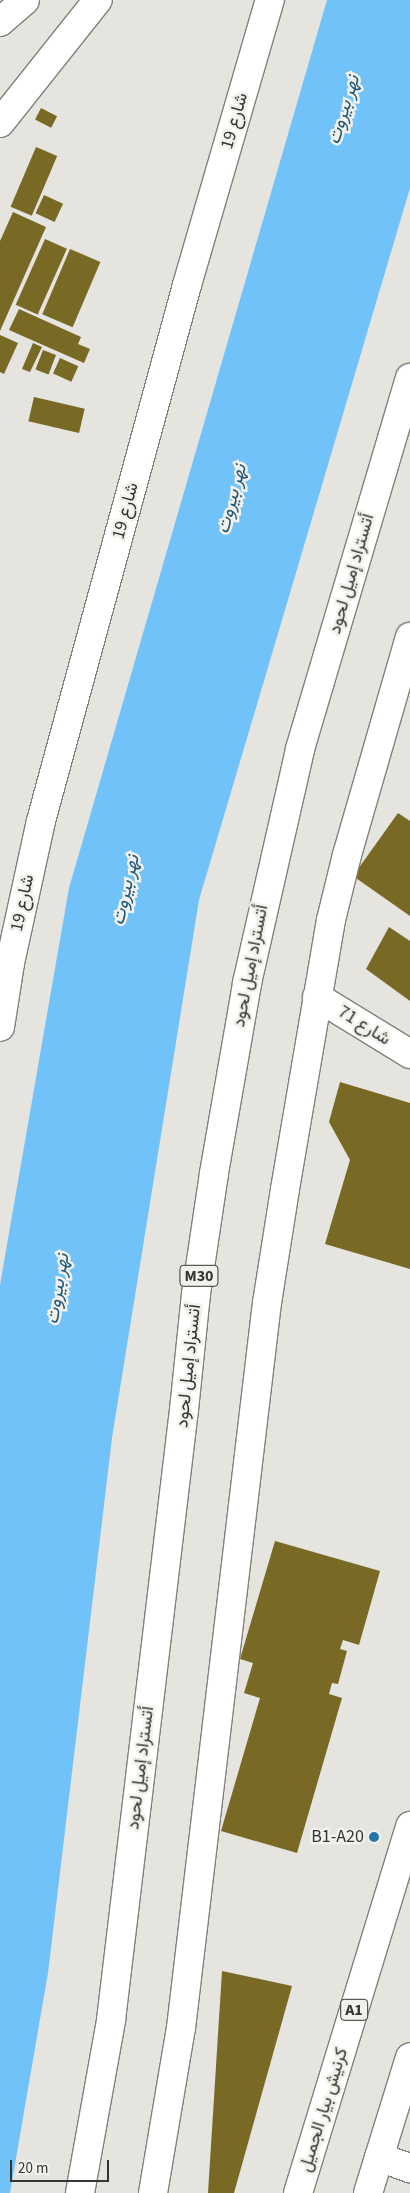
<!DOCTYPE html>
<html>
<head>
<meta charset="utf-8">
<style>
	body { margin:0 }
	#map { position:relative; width:410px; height:2193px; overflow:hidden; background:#e5e4de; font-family:"Source Sans 3",Vazirmatn,sans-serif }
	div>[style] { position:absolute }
	.water>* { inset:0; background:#71c2f8 }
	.building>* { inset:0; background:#786925; transform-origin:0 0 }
	.roads { filter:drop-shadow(1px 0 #81807b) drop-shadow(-1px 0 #81807b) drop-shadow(0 1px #81807b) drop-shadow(0 -1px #81807b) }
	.minor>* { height:28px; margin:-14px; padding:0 14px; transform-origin:14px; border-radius:14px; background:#fff }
	.highway>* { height:28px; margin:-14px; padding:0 14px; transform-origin:14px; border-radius:14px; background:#fff }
	.dots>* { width:14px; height:14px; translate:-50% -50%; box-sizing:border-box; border:2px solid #f2f1eb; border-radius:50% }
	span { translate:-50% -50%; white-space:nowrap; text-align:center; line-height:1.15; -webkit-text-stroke:5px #f2f1eb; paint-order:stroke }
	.shield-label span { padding:1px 4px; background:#f2f1eb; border:1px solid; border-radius:4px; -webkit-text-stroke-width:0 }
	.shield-label { font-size:16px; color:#363533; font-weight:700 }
	.street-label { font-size:18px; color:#363533 }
	.poi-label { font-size:18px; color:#363533 }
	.right { translate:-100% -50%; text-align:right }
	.water-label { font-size:19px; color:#1e597e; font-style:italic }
	.scale { position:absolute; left:10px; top:2160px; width:99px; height:22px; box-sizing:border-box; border:2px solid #363533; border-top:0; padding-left:6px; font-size:15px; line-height:18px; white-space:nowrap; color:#363533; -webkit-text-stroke:4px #f2f1eb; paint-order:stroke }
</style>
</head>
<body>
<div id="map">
	<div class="water">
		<div style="clip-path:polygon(327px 0,410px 0,410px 188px,199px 900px,112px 1438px,48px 1973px,10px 2193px,0 2193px,0 1285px,69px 888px)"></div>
	</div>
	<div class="building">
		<div style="left:41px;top:108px;width:18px;height:13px;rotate:27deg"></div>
		<div style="left:36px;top:147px;width:23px;height:65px;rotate:23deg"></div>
		<div style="left:44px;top:195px;width:21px;height:20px;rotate:25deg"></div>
		<div style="clip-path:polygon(13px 212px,46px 227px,0 331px,0 241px)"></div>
		<div style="left:45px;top:239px;width:24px;height:72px;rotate:24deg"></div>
		<div style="left:70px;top:249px;width:33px;height:71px;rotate:23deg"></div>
		<div style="clip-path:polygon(19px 309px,81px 337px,78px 344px,90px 349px,84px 363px,9px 330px)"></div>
		<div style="clip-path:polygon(0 335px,18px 343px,4px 374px,0 372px)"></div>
		<div style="clip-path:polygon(33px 343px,42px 347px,30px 372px,22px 369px)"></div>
		<div style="left:43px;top:350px;width:14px;height:21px;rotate:21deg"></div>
		<div style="left:60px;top:358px;width:20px;height:17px;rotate:24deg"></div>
		<div style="left:34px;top:397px;width:52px;height:25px;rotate:13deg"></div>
		<div style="clip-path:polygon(398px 813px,410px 821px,410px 916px,353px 876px)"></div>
		<div style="clip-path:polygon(389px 927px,410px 941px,410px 1001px,366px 969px)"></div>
		<div style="clip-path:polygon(340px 1082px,410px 1103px,410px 1269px,325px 1244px,350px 1160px,329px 1122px)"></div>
		<div style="clip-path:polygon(275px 1541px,380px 1571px,359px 1645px,343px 1640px,340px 1649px,347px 1651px,338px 1684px,332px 1683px,329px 1694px,342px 1698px,297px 1853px,221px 1831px,260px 1698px,244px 1693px,253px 1663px,240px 1659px)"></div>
		<div style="clip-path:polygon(222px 1971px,292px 1986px,234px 2193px,208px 2193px)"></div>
	</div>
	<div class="roads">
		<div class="minor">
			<div style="left:0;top:22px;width:33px;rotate:-41deg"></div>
			<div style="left:0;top:123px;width:157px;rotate:-51.5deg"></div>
			<div style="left:317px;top:997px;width:109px;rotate:31.5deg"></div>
			<div style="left:0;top:1027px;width:65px;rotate:-81.1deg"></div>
			<div style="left:10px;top:963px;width:145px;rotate:-77.7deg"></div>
			<div style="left:41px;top:821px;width:556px;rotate:-74.76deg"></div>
			<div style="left:187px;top:285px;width:297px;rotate:-73.8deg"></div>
			<div style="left:379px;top:2157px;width:33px;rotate:20deg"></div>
		</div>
		<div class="highway">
			<div style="left:80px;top:2193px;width:176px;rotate:-79.8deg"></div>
			<div style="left:111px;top:2020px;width:614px;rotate:-83.18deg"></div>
			<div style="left:184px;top:1410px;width:117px;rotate:-84.1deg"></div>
			<div style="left:196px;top:1294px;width:122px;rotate:-81.5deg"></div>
			<div style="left:214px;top:1173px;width:193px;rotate:-80.1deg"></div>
			<div style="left:247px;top:983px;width:240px;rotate:-77.2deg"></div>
			<div style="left:300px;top:749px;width:387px;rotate:-73.5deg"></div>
			<div style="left:153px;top:2193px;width:167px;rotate:-80.4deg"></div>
			<div style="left:181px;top:2028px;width:730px;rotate:-83.24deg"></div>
			<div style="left:267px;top:1303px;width:115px;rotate:-81deg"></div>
			<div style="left:285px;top:1189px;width:273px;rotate:-80.3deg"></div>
			<div style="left:331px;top:920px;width:67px;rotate:-76.2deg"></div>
			<div style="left:347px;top:855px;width:227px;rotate:-73.9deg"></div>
			<div style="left:298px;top:2193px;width:384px;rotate:-73deg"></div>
			<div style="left:368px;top:2193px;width:142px;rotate:-72.8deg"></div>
		</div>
	</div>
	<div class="dots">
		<div style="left:374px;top:1837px;background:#2476a7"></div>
	</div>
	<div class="shield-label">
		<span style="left:199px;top:1276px">M30</span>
		<span style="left:354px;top:2010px">A1</span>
	</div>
	<div class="street-label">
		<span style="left:235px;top:121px;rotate:-74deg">شارع 19</span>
		<span style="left:126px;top:511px;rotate:-75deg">شارع 19</span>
		<span style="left:352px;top:574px;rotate:-74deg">أتستراد إميل لحود</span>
		<span style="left:23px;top:903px;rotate:-78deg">شارع 19</span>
		<span style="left:251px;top:966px;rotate:-79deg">أتستراد إميل لحود</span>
		<span style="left:364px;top:1026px;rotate:32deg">شارع 71</span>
		<span style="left:189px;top:1366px;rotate:-84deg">أتستراد إميل لحود</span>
		<span style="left:141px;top:1768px;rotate:-83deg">أتستراد إميل لحود</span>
		<span style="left:324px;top:2110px;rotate:-73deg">كرنيش بيار الجميل</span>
	</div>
	<div class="poi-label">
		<span class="right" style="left:364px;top:1837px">B1-A20</span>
	</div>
	<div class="water-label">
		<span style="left:344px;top:110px;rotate:-73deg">نهر بيروت</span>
		<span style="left:232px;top:499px;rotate:-75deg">نهر بيروت</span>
		<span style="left:126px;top:890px;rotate:-77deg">نهر بيروت</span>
		<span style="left:58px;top:1289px;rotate:-81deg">نهر بيروت</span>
	</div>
	<div class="scale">20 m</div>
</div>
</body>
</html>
